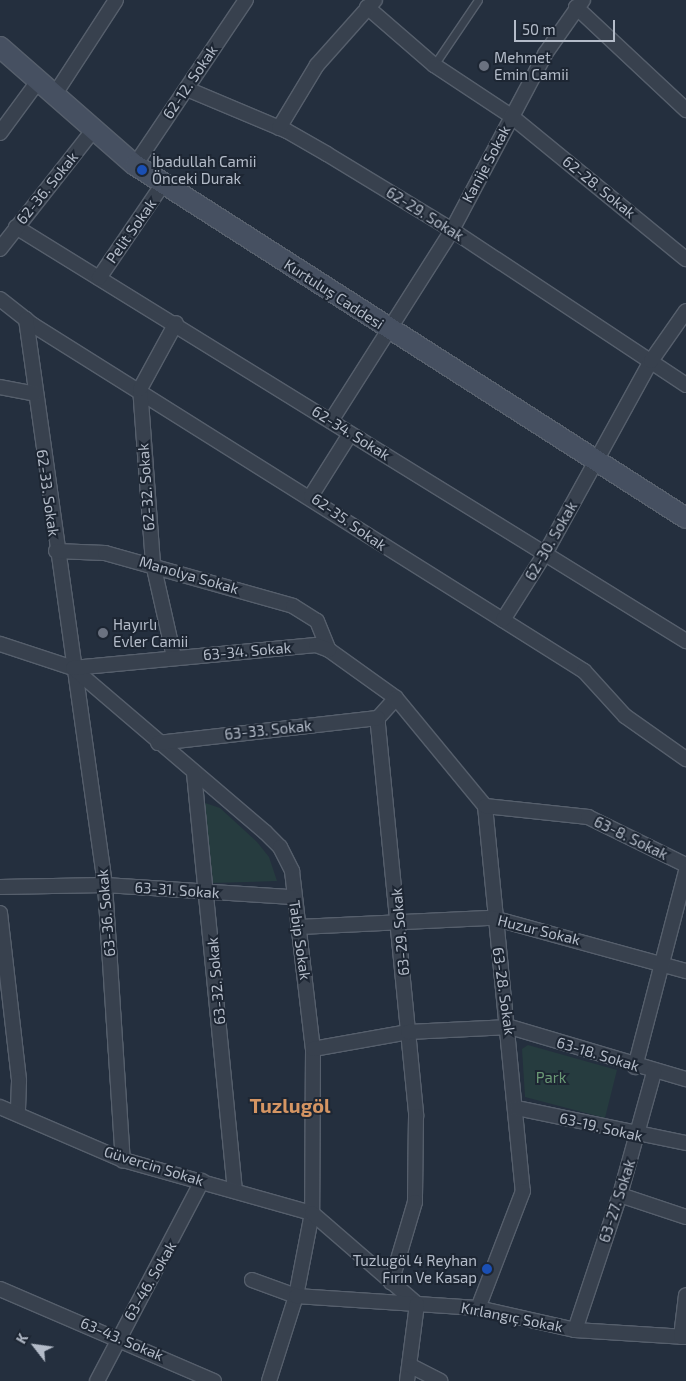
<!DOCTYPE html>
<html>
<head>
<meta charset="utf-8">
<style>
	body { margin:0 }
	#map { position:relative; width:686px; height:1381px; overflow:hidden; background:#242f3e; font-family:"Exo 2",sans-serif }
	div>[style] { position:absolute }
	.green>* { inset:0; background:#263c3f }
	.roads { filter:drop-shadow(1px 0 #565f6c) drop-shadow(-1px 0 #565f6c) drop-shadow(0 1px #565f6c) drop-shadow(0 -1px #565f6c) }
	.lane>* { height:7px; margin:-3.5px; padding:0 3.5px; transform-origin:3.5px; border-radius:3.5px; background:#38414e }
	.street>* { height:14px; margin:-7px; padding:0 7px; transform-origin:7px; border-radius:7px; background:#38414e }
	.secondary>* { height:20px; margin:-10px; padding:0 10px; transform-origin:10px; border-radius:10px; background:#465061 }
	.dots>* { width:14px; height:14px; translate:-50% -50%; box-sizing:border-box; border:2px solid #1d2633; border-radius:50% }
	span { translate:-50% -50%; white-space:nowrap; text-align:center; line-height:1.15; -webkit-text-stroke:4px #1d2633; paint-order:stroke }
	.poi-label { font-size:15px; color:#b4bcc9 }
	.left { translate:0 -50%; text-align:left }
	.right { translate:-100% -50%; text-align:right }
	.street-label { font-size:15px; color:#b4bcc9 }
	.park-label { font-size:15px; color:#6b9a76 }
	.district-label { font-size:20px; color:#d59563; font-weight:700 }
	.north { position:absolute; left:10px; top:1321px; width:50px; height:50px; -webkit-text-stroke:4px #1d2633; paint-order:stroke; rotate:300deg; font-size:14px; font-weight:700; line-height:20px; text-align:center; color:#b4bcc9 }
	.north::after { content:''; display:block; margin:auto; width:18px; height:22px; background:#b4bcc9; clip-path:polygon(50% 0,100% 100%,50% 72%,0 100%) }
	.scale { position:absolute; left:514px; top:20px; width:101px; height:22px; box-sizing:border-box; border:2px solid #b4bcc9; border-top:0; padding-left:6px; font-size:15px; line-height:18px; white-space:nowrap; color:#b4bcc9; -webkit-text-stroke:4px #1d2633; paint-order:stroke }
</style>
</head>
<body>
<div id="map">
	<div class="green">
		<div style="clip-path:polygon(205px 803px,220px 808px,257px 842px,269px 857px,277px 881px,213px 883px)"></div>
		<div style="clip-path:polygon(528px 1045px,617px 1070px,605px 1118px,525px 1097px,522px 1049px)"></div>
	</div>
	<div class="roads">
		<div class="lane">
			<div style="left:434px;top:65px;width:78px;rotate:-55.9deg"></div>
		</div>
		<div class="street">
			<div style="left:367px;top:7px;width:89px;rotate:40.9deg"></div>
			<div style="left:434px;top:65px;width:92px;rotate:33.5deg"></div>
			<div style="left:511px;top:116px;width:226px;rotate:39.3deg"></div>
			<div style="left:576px;top:7px;width:151px;rotate:43.1deg"></div>
			<div style="left:187px;top:89px;width:108px;rotate:22.8deg"></div>
			<div style="left:287px;top:131px;width:46px;rotate:29.9deg"></div>
			<div style="left:327px;top:154px;width:146px;rotate:31.3deg"></div>
			<div style="left:452px;top:230px;width:281px;rotate:33.5deg"></div>
			<div style="left:55px;top:94px;width:112px;rotate:-57deg"></div>
			<div style="left:279px;top:128px;width:74px;rotate:-58.9deg"></div>
			<div style="left:317px;top:65px;width:87px;rotate:-48.3deg"></div>
			<div style="left:0;top:133px;width:66px;rotate:-53.7deg"></div>
			<div style="left:135px;top:165px;width:199px;rotate:-56.1deg"></div>
			<div style="left:16px;top:227px;width:788px;rotate:31.71deg"></div>
			<div style="left:0;top:249px;width:154px;rotate:-51.9deg"></div>
			<div style="left:99px;top:278px;width:114px;rotate:-55.8deg"></div>
			<div style="left:0;top:299px;width:42px;rotate:38.2deg"></div>
			<div style="left:33px;top:325px;width:651px;rotate:32.13deg"></div>
			<div style="left:584px;top:671px;width:61px;rotate:47.7deg"></div>
			<div style="left:625px;top:716px;width:75px;rotate:35.2deg"></div>
			<div style="left:26px;top:319px;width:571px;rotate:82.05deg"></div>
			<div style="left:105px;top:885px;width:276px;rotate:86.3deg"></div>
			<div style="left:0;top:387px;width:36px;rotate:11deg"></div>
			<div style="left:331px;top:421px;width:226px;rotate:-57.6deg"></div>
			<div style="left:452px;top:230px;width:199px;rotate:-62.1deg"></div>
			<div style="left:545px;top:54px;width:66px;rotate:-54.9deg"></div>
			<div style="left:311px;top:496px;width:73px;rotate:-57.8deg"></div>
			<div style="left:56px;top:551px;width:49px;rotate:2.3deg"></div>
			<div style="left:105px;top:553px;width:195px;rotate:15.7deg"></div>
			<div style="left:293px;top:606px;width:28px;rotate:32deg"></div>
			<div style="left:317px;top:621px;width:31px;rotate:68deg"></div>
			<div style="left:329px;top:650px;width:82px;rotate:35.6deg"></div>
			<div style="left:396px;top:698px;width:27px;rotate:132deg"></div>
			<div style="left:378px;top:718px;width:7px;rotate:90deg"></div>
			<div style="left:378px;top:725px;width:393px;rotate:84.4deg"></div>
			<div style="left:416px;top:1116px;width:86px;rotate:90.7deg"></div>
			<div style="left:415px;top:1202px;width:84px;rotate:106.5deg"></div>
			<div style="left:503px;top:620px;width:80px;rotate:-57.7deg"></div>
			<div style="left:546px;top:552px;width:218px;rotate:-61.2deg"></div>
			<div style="left:651px;top:361px;width:61px;rotate:-55deg"></div>
			<div style="left:0;top:644px;width:77px;rotate:18.2deg"></div>
			<div style="left:73px;top:668px;width:253px;rotate:40.5deg"></div>
			<div style="left:265px;top:832px;width:21px;rotate:45deg"></div>
			<div style="left:280px;top:847px;width:27px;rotate:63deg"></div>
			<div style="left:292px;top:871px;width:179px;rotate:83.3deg"></div>
			<div style="left:313px;top:1049px;width:164px;rotate:90.3deg"></div>
			<div style="left:312px;top:1213px;width:85px;rotate:100.9deg"></div>
			<div style="left:296px;top:1296px;width:89px;rotate:107.6deg"></div>
			<div style="left:174px;top:657px;width:95px;rotate:-102.7deg"></div>
			<div style="left:153px;top:564px;width:175px;rotate:-94.2deg"></div>
			<div style="left:140px;top:389px;width:75px;rotate:-61.4deg"></div>
			<div style="left:73px;top:668px;width:244px;rotate:-5.4deg"></div>
			<div style="left:316px;top:645px;width:14px;rotate:21deg"></div>
			<div style="left:396px;top:698px;width:140px;rotate:50.5deg"></div>
			<div style="left:485px;top:806px;width:387px;rotate:84.4deg"></div>
			<div style="left:523px;top:1191px;width:125px;rotate:111deg"></div>
			<div style="left:158px;top:743px;width:221px;rotate:-6.5deg"></div>
			<div style="left:194px;top:773px;width:419px;rotate:84.4deg"></div>
			<div style="left:485px;top:806px;width:104px;rotate:6.1deg"></div>
			<div style="left:588px;top:817px;width:109px;rotate:26.1deg"></div>
			<div style="left:0;top:887px;width:105px;rotate:-1.1deg"></div>
			<div style="left:105px;top:885px;width:188px;rotate:3.7deg"></div>
			<div style="left:0;top:913px;width:169px;rotate:83.5deg"></div>
			<div style="left:19px;top:1081px;width:33px;rotate:92deg"></div>
			<div style="left:299px;top:927px;width:194px;rotate:-2.7deg"></div>
			<div style="left:493px;top:918px;width:200px;rotate:15.4deg"></div>
			<div style="left:313px;top:1049px;width:97px;rotate:-10.1deg"></div>
			<div style="left:408px;top:1032px;width:102px;rotate:-2.8deg"></div>
			<div style="left:510px;top:1027px;width:184px;rotate:16.5deg"></div>
			<div style="left:635px;top:1067px;width:203px;rotate:-75.4deg"></div>
			<div style="left:0;top:1107px;width:134px;rotate:23.3deg"></div>
			<div style="left:123px;top:1160px;width:196px;rotate:15.7deg"></div>
			<div style="left:312px;top:1213px;width:139px;rotate:40.9deg"></div>
			<div style="left:417px;top:1304px;width:61px;rotate:3.8deg"></div>
			<div style="left:478px;top:1308px;width:99px;rotate:12.8deg"></div>
			<div style="left:575px;top:1330px;width:111px;rotate:3.6deg"></div>
			<div style="left:517px;top:1108px;width:173px;rotate:11.7deg"></div>
			<div style="left:620px;top:1195px;width:70px;rotate:18.4deg"></div>
			<div style="left:252px;top:1280px;width:47px;rotate:20deg"></div>
			<div style="left:296px;top:1296px;width:121px;rotate:3.8deg"></div>
			<div style="left:417px;top:1304px;width:78px;rotate:97.4deg"></div>
			<div style="left:0;top:1289px;width:233px;rotate:23.3deg"></div>
			<div style="left:575px;top:1330px;width:142px;rotate:-71.6deg"></div>
			<div style="left:620px;top:1195px;width:128px;rotate:-74.5deg"></div>
			<div style="left:681px;top:1337px;width:42px;rotate:-83.2deg"></div>
			<div style="left:411px;top:1366px;width:33px;rotate:27deg"></div>
			<div style="left:97px;top:1381px;width:226px;rotate:-62.3deg"></div>
		</div>
		<div class="secondary">
			<div style="left:0;top:47px;width:179px;rotate:41.2deg"></div>
			<div style="left:135px;top:165px;width:654px;rotate:32.65deg"></div>
		</div>
	</div>
	<div class="dots">
		<div style="left:484px;top:66px;background:#6b7280"></div>
		<div style="left:142px;top:170px;background:#1a4fb4"></div>
		<div style="left:103px;top:633px;background:#6b7280"></div>
		<div style="left:487px;top:1269px;background:#1a4fb4"></div>
	</div>
	<div class="poi-label">
		<span class="left" style="left:494px;top:66px">Mehmet<br>Emin Camii</span>
		<span class="left" style="left:152px;top:170px">İbadullah Camii<br>Önceki Durak</span>
		<span class="left" style="left:113px;top:633px">Hayırlı<br>Evler Camii</span>
		<span class="right" style="left:477px;top:1269px">Tuzlugöl 4 Reyhan<br>Fırın Ve Kasap</span>
	</div>
	<div class="street-label">
		<span style="left:190px;top:82px;rotate:-56deg">62-12. Sokak</span>
		<span style="left:486px;top:164px;rotate:-62deg">Kanije Sokak</span>
		<span style="left:599px;top:187px;rotate:39deg">62-28. Sokak</span>
		<span style="left:47px;top:188px;rotate:-51deg">62-36. Sokak</span>
		<span style="left:425px;top:214px;rotate:32deg">62-29. Sokak</span>
		<span style="left:131px;top:231px;rotate:-55deg">Pelit Sokak</span>
		<span style="left:334px;top:294px;rotate:33deg">Kurtuluş Caddesi</span>
		<span style="left:351px;top:433px;rotate:32deg">62-34. Sokak</span>
		<span style="left:146px;top:487px;rotate:-94deg">62-32. Sokak</span>
		<span style="left:48px;top:493px;rotate:82deg">62-33. Sokak</span>
		<span style="left:349px;top:522px;rotate:35deg">62-35. Sokak</span>
		<span style="left:551px;top:541px;rotate:-60deg">62-30. Sokak</span>
		<span style="left:189px;top:575px;rotate:16deg">Manolya Sokak</span>
		<span style="left:247px;top:651px;rotate:-5deg">63-34. Sokak</span>
		<span style="left:268px;top:730px;rotate:-6deg">63-33. Sokak</span>
		<span style="left:631px;top:838px;rotate:26deg">63-8. Sokak</span>
		<span style="left:177px;top:890px;rotate:4deg">63-31. Sokak</span>
		<span style="left:106px;top:913px;rotate:-95deg">63-36. Sokak</span>
		<span style="left:539px;top:930px;rotate:14deg">Huzur Sokak</span>
		<span style="left:400px;top:932px;rotate:-95deg">63-29. Sokak</span>
		<span style="left:300px;top:940px;rotate:82deg">Tabip Sokak</span>
		<span style="left:216px;top:981px;rotate:-95deg">63-32. Sokak</span>
		<span style="left:504px;top:991px;rotate:82deg">63-28. Sokak</span>
		<span style="left:598px;top:1054px;rotate:17deg">63-18. Sokak</span>
		<span style="left:601px;top:1127px;rotate:13deg">63-19. Sokak</span>
		<span style="left:154px;top:1166px;rotate:17deg">Güvercin Sokak</span>
		<span style="left:617px;top:1201px;rotate:-72deg">63-27. Sokak</span>
		<span style="left:150px;top:1281px;rotate:-60deg">63-46. Sokak</span>
		<span style="left:512px;top:1317px;rotate:11deg">Kırlangıç Sokak</span>
		<span style="left:122px;top:1339px;rotate:23deg">63-43. Sokak</span>
	</div>
	<div class="park-label">
		<span style="left:551px;top:1078px">Park</span>
	</div>
	<div class="district-label">
		<span style="left:290px;top:1105px">Tuzlugöl</span>
	</div>
	<div class="north">K</div>
	<div class="scale">50 m</div>
</div>
</body>
</html>
